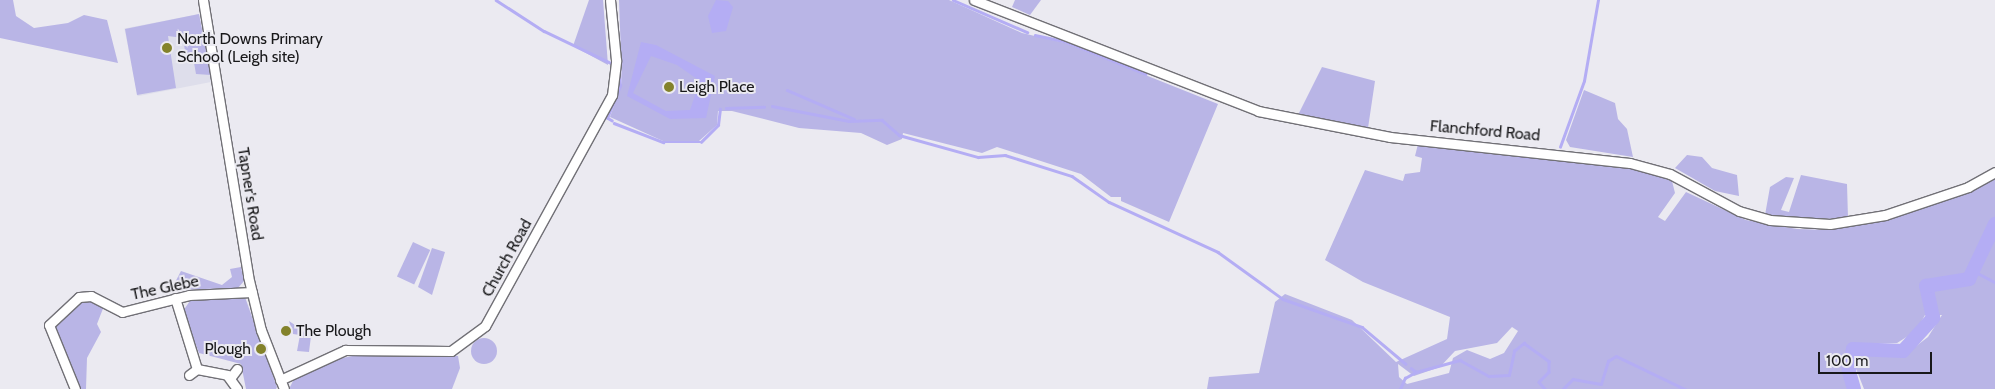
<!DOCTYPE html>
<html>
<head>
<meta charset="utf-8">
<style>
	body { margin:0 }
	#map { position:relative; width:1995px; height:389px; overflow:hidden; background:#ebeaf1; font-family:Cabin,sans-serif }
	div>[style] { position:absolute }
	.built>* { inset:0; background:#dedeeb; transform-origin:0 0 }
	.green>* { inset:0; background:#b9b5e6; transform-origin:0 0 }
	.round { border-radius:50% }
	.water>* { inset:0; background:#b4adf4 }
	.stream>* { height:2.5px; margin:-1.25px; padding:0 1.25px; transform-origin:1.25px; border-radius:1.25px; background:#b4adf4 }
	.river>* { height:14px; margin:-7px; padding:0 7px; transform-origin:7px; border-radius:7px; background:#b4adf4 }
	.roads { filter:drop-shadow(1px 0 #717076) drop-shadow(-1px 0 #717076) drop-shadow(0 1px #717076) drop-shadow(0 -1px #717076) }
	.minor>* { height:9px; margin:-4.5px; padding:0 4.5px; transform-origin:4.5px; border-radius:4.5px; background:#fff }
	.dots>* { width:14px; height:14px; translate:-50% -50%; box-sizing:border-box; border:2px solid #ebeaf1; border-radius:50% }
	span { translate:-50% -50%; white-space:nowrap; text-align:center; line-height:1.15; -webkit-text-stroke:4px #ebeaf1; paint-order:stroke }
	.poi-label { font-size:16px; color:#18181a }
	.left { translate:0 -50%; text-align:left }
	.right { translate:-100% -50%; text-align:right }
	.street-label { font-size:16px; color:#18181a }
	.scale { position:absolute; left:1818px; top:352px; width:114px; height:22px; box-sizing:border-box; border:2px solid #18181a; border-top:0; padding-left:6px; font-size:15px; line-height:18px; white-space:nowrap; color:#18181a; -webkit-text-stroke:4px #ebeaf1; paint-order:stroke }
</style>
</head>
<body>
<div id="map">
	<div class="built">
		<div style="left:199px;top:14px;width:69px;height:76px;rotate:79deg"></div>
	</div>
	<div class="green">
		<div style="clip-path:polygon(0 0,13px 0,16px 16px,34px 28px,68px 23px,84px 15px,107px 20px,118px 63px,0 38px)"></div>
		<div style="clip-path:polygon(589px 0,603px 0,608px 65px,573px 46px)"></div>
		<div style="clip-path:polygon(619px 0,949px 0,1022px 33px,1065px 43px,1218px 104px,1169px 222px,1121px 201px,1121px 197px,1111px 197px,1081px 174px,997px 147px,982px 153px,903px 133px,902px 139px,887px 145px,861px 133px,799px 128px,732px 111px,718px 111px,717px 125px,699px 141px,663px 141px,610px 117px,622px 83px)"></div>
		<div style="clip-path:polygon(1015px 0,1041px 0,1030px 15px,1012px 7px)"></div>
		<div style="clip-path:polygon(199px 14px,211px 75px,196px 74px,193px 57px,186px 58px,183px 38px,168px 36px,176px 88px,137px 95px,125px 29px)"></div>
		<div style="clip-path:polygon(1322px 67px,1375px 81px,1368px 128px,1298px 115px)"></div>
		<div style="clip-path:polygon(1584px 90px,1615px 103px,1618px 119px,1627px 129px,1633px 157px,1570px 147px,1566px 140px)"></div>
		<div style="clip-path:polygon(evenodd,1418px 144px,1637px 169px,1672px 181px,1675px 193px,1658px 217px,1665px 221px,1686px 192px,1746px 220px,1797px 229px,1828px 230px,1889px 219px,1995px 177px,1995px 389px,1864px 389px,1855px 366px,1860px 355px,1906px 354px,1928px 337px,1942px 315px,1925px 315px,1916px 331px,1897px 343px,1849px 344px,1842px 371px,1851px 389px,1207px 389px,1209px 377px,1259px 373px,1275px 302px,1285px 294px,1352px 320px,1396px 362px,1447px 339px,1450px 317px,1363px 282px,1325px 260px,1365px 170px,1403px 181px,1405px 174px,1420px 172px,1422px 158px,1415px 156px,1418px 144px,1512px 327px,1518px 331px,1504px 353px,1490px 359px,1467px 350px,1453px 358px,1449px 373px,1407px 384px,1399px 377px,1398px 364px,1414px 376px,1440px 367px,1455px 351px,1497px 343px,1512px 327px)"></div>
		<div style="clip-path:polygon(1687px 155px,1702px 157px,1712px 168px,1737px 175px,1739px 196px,1715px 191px,1675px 168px)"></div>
		<div style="clip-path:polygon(1801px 175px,1847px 184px,1848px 218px,1795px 220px,1765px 215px,1770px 187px,1786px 177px,1794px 178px,1781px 210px,1789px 212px)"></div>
		<div style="left:413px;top:242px;width:19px;height:38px;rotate:25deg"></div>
		<div style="clip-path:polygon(432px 248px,445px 252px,432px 295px,418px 287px)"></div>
		<div style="clip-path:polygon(241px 267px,244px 281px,238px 288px,171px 290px,181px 271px,222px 285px,232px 277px,230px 269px)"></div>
		<div style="clip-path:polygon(245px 297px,277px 387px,276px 389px,246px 389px,241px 364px,199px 353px,183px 311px,192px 298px)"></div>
		<div style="clip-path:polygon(87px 299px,104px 306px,97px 324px,101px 332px,87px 358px,86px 389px,80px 389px,53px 329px,54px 322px,76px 303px)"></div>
		<div style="clip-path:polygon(289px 321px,311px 336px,309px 352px,297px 351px,300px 335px,293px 334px)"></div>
		<div class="round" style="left:471px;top:338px;width:26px;height:26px"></div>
		<div style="clip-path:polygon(367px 353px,458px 356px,460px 368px,452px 389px,289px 389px,295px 377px,333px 360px)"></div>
	</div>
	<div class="water">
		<div style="clip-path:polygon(716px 0,728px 1px,733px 7px,726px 31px,712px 33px,708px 16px)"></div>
		<div style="clip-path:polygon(evenodd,641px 42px,656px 45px,715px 76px,706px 118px,670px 119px,627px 96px,641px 42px,651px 56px,677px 65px,700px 81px,690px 110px,666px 111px,633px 93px,651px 56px)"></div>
	</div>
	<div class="stream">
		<div style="left:496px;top:0;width:57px;rotate:32.9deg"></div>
		<div style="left:544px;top:31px;width:74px;rotate:25.5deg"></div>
		<div style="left:953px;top:0;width:81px;rotate:23.4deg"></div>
		<div style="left:1035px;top:35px;width:30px;rotate:12deg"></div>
		<div style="left:1064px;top:41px;width:88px;rotate:21.9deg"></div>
		<div style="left:787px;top:90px;width:73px;rotate:23.4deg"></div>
		<div style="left:772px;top:106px;width:78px;rotate:11deg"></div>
		<div style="left:849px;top:121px;width:33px;rotate:-2deg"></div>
		<div style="left:882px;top:120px;width:23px;rotate:41deg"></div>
		<div style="left:899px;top:135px;width:82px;rotate:15.6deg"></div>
		<div style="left:978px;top:157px;width:27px;rotate:-4deg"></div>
		<div style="left:1005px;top:155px;width:70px;rotate:17.4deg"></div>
		<div style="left:1072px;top:176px;width:45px;rotate:35.1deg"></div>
		<div style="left:1109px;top:202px;width:120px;rotate:24.6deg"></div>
		<div style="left:1218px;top:252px;width:80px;rotate:35.9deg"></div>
		<div style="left:1283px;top:299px;width:84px;rotate:19.5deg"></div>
		<div style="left:1362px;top:327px;width:57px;rotate:40.1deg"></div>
		<div style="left:726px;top:108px;width:38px;rotate:-2deg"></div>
		<div style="left:612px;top:121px;width:6px;rotate:-149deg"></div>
		<div style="left:607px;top:118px;width:35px;rotate:-68deg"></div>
		<div style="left:620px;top:86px;width:19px;rotate:-93deg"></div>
		<div style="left:614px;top:123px;width:53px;rotate:21.2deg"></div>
		<div style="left:663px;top:142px;width:38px"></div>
		<div style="left:701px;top:142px;width:24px;rotate:-45deg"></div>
		<div style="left:718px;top:125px;width:16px;rotate:-83deg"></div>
		<div style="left:1560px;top:147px;width:70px;rotate:-70deg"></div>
		<div style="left:1584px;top:81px;width:82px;rotate:-80.2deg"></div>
		<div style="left:1519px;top:156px;width:20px;rotate:3deg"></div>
		<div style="left:1972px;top:270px;width:26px;rotate:28deg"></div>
		<div style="left:1411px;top:368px;width:6px;rotate:39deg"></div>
		<div style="left:1400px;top:389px;width:12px;rotate:-66deg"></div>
		<div style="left:1405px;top:378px;width:13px;rotate:-29deg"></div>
		<div style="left:1416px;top:372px;width:46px;rotate:-15.3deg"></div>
		<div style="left:1460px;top:360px;width:33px;rotate:29deg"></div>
		<div style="left:1489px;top:376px;width:20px;rotate:-3deg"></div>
		<div style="left:1509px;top:375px;width:25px;rotate:-78deg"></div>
		<div style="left:1514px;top:351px;width:13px;rotate:-39deg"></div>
		<div style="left:1524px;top:343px;width:31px;rotate:36deg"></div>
		<div style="left:1549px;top:361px;width:11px;rotate:90deg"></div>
		<div style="left:1549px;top:372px;width:14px;rotate:135deg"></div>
		<div style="left:1539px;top:382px;width:9px;rotate:49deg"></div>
		<div style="left:1563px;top:389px;width:14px;rotate:-45deg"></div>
		<div style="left:1573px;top:379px;width:28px;rotate:10deg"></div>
		<div style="left:1601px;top:384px;width:24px;rotate:-73deg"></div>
		<div style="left:1608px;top:361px;width:9px;rotate:-32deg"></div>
		<div style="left:1616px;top:356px;width:76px;rotate:25.6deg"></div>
	</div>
	<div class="river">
		<div style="left:1854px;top:389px;width:19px;rotate:-106deg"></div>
		<div style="left:1849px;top:371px;width:22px;rotate:-80deg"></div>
		<div style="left:1853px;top:349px;width:50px;rotate:2.3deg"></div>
		<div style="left:1903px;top:351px;width:45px;rotate:-47.7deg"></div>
		<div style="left:1933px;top:318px;width:33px;rotate:-102deg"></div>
		<div style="left:1926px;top:286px;width:44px;rotate:-9.2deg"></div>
		<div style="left:1969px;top:279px;width:61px;rotate:-64.7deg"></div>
	</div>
	<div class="roads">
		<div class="minor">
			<div style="left:203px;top:0;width:280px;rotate:80.7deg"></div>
			<div style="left:248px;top:276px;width:56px;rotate:76.5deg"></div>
			<div style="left:261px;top:330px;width:63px;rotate:68.7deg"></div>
			<div style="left:974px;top:0;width:305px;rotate:21.3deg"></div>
			<div style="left:1258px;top:111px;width:135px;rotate:11.1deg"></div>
			<div style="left:1390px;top:137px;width:241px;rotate:6.2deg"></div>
			<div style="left:1630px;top:163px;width:41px;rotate:15.4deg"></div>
			<div style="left:1670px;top:174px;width:78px;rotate:28.2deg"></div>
			<div style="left:1739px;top:211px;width:32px;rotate:16deg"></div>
			<div style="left:1770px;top:220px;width:60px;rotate:3.8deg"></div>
			<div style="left:1830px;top:224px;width:56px;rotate:-9.3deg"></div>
			<div style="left:1885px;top:215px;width:88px;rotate:-18.6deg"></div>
			<div style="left:1968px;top:187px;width:31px;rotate:-29deg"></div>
			<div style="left:175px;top:298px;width:74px;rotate:72.8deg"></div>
			<div style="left:189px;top:375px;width:10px;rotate:-37deg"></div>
			<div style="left:197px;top:369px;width:31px;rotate:11deg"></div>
			<div style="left:227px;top:375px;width:17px;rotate:54deg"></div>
			<div style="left:231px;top:377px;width:10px;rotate:-53deg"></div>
			<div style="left:280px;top:380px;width:72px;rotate:-24.8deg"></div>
			<div style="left:345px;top:350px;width:106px;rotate:0.5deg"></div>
			<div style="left:451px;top:351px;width:42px;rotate:-36.3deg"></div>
			<div style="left:485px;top:326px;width:264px;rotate:-61.2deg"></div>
			<div style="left:612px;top:95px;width:35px;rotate:-83deg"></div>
			<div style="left:616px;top:60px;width:60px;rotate:-95.7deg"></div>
			<div style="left:75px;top:389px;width:69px;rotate:-112.1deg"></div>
			<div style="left:49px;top:325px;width:41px;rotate:-43deg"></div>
			<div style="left:79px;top:297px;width:12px;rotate:-5deg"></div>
			<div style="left:91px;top:296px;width:35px;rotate:27deg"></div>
			<div style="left:122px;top:312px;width:69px;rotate:-14.2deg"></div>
			<div style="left:189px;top:295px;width:63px;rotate:-2.7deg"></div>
		</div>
	</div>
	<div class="dots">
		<div style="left:167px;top:48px;background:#83822b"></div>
		<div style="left:669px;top:87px;background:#83822b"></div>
		<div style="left:286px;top:331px;background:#83822b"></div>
		<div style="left:261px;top:349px;background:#83822b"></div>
	</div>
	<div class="poi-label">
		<span class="left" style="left:177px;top:48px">North Downs Primary<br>School (Leigh site)</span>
		<span class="left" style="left:679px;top:87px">Leigh Place</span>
		<span class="left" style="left:296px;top:331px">The Plough</span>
		<span class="right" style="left:251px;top:349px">Plough</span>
	</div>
	<div class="street-label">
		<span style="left:1485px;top:131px;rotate:5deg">Flanchford Road</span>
		<span style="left:250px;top:194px;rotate:81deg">Tapner's Road</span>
		<span style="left:507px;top:258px;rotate:-61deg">Church Road</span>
		<span style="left:165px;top:288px;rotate:-12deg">The Glebe</span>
	</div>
	<div class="scale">100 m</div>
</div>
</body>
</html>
